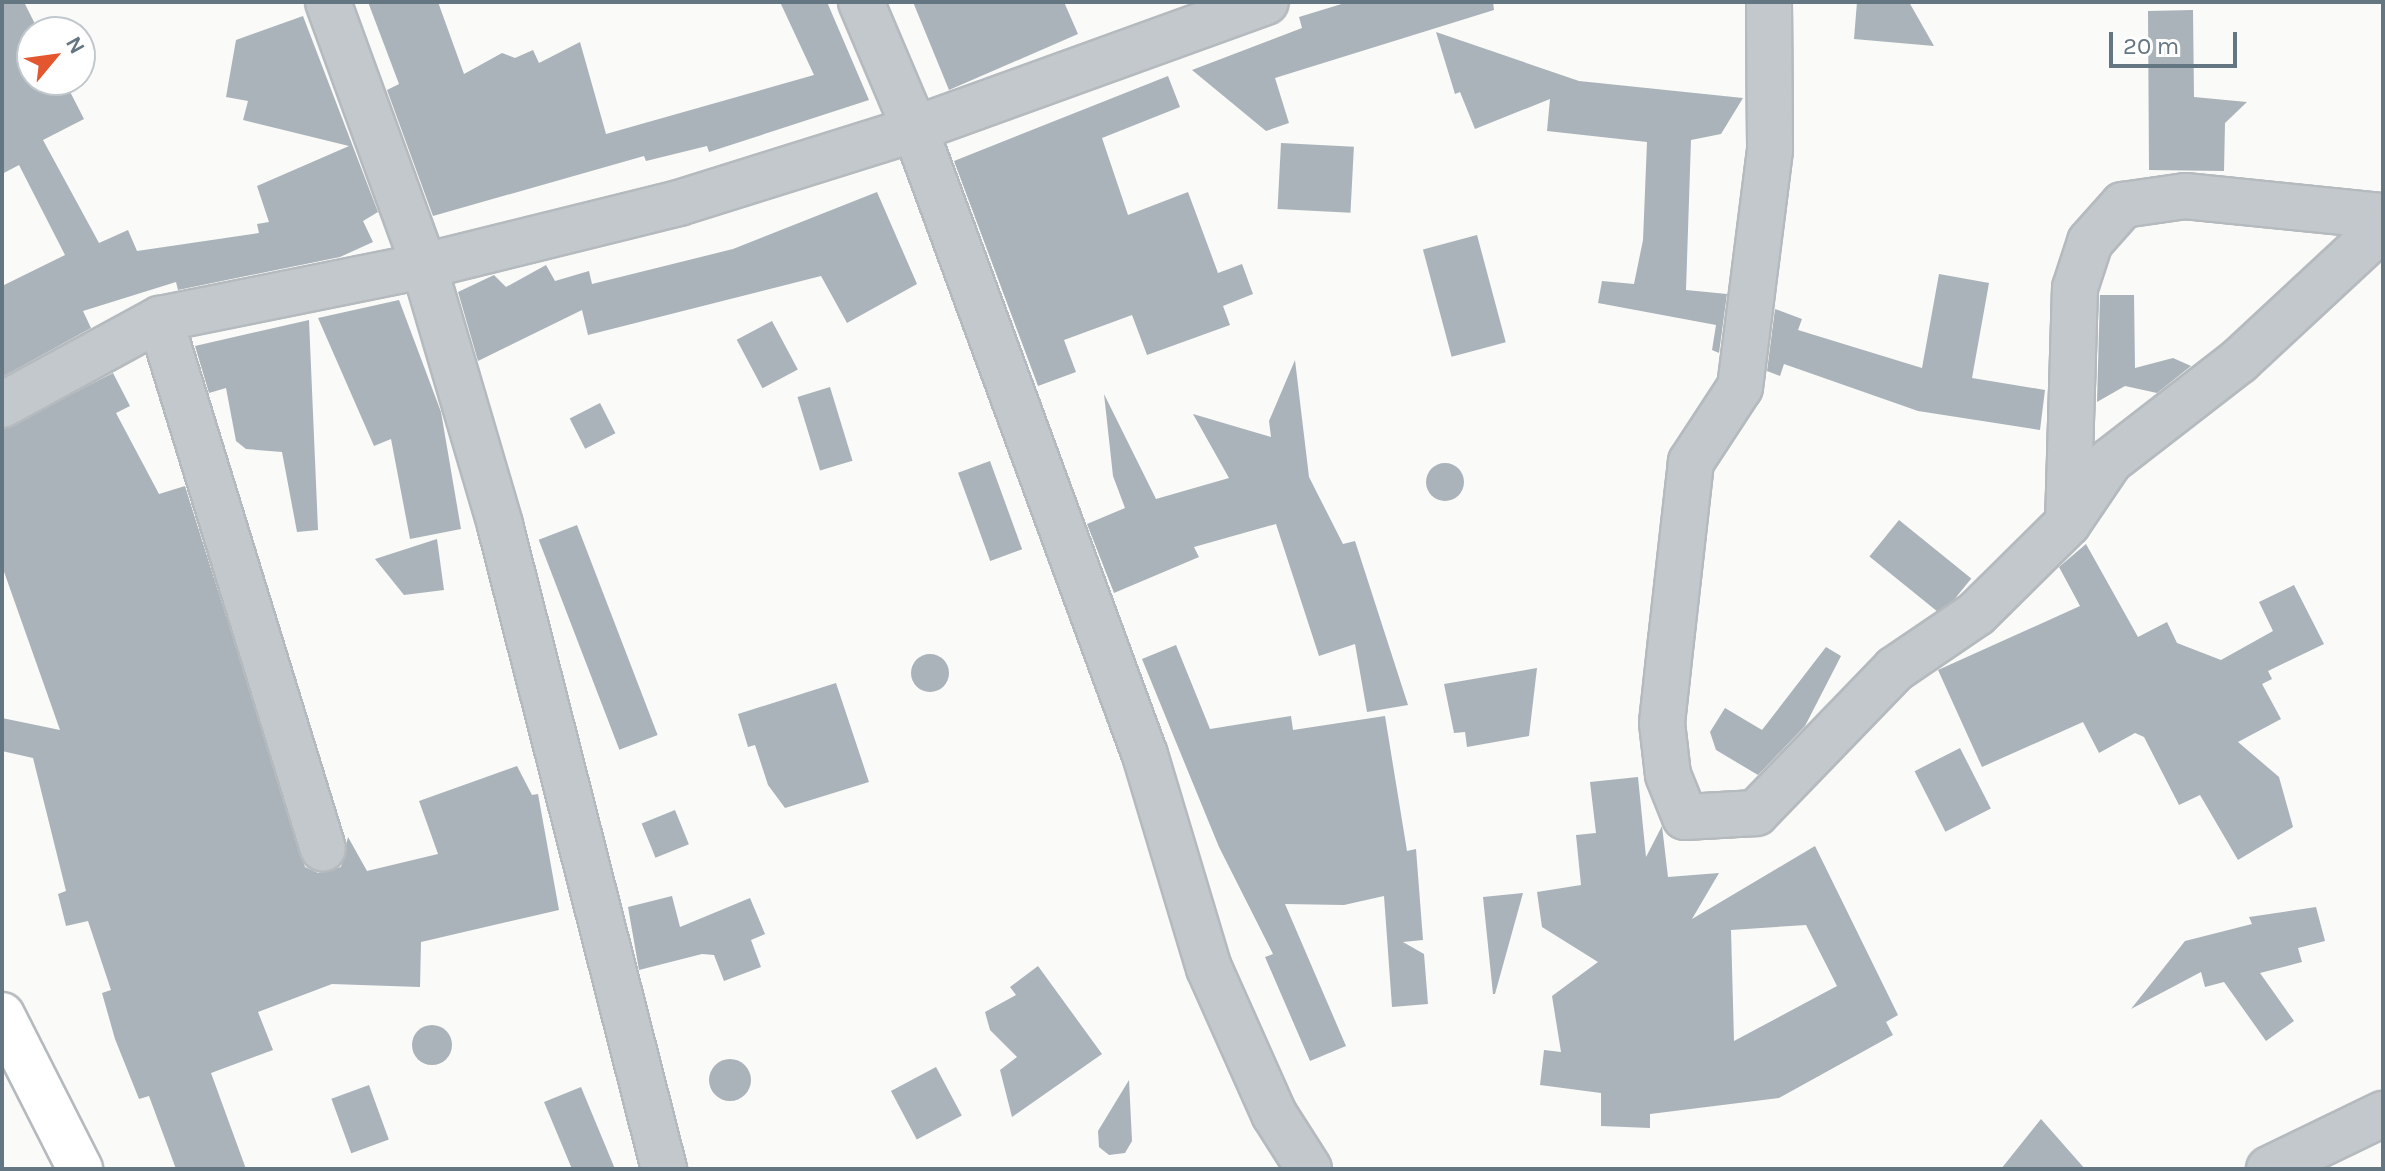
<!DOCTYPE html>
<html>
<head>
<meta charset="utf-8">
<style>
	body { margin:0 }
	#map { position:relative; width:2385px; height:1171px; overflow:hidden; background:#fafaf8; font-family:Karla,sans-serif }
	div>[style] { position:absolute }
	.building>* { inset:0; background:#aab3b9; transform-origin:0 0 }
	.round { border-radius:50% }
	.roads { filter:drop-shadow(2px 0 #b5babe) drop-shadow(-2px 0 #b5babe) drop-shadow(0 2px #b5babe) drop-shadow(0 -2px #b5babe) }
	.minor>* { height:44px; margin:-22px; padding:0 22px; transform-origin:22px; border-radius:22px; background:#c3c8cc }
	.major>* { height:44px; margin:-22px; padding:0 22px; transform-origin:22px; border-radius:22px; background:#fff }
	span { translate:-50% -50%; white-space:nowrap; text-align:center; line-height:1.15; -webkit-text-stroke:8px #fff; paint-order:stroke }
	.frame { position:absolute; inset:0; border:4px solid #657683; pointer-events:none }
	.north { position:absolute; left:16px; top:16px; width:80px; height:80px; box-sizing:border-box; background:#fff; border:2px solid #c1c8cd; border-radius:50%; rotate:61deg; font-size:22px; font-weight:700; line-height:32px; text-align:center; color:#657683 }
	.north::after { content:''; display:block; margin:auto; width:28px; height:36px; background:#e4572e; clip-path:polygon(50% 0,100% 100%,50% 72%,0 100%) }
	.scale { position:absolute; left:2109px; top:32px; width:128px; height:36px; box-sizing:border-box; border:4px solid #657683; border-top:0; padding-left:10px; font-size:24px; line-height:28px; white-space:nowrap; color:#657683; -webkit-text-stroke:6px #fff; paint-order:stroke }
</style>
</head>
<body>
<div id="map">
	<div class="building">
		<div style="clip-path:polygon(2px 2px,24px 2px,39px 32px,32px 32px,32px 80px,64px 80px,84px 119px,43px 140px,99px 243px,128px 230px,137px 251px,259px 233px,257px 224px,269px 222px,257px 186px,349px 146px,243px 120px,248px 101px,226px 97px,236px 40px,303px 16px,378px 212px,363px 221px,373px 242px,340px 257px,178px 290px,176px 282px,83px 311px,91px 328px,2px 377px,2px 286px,65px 255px,19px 165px,2px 174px)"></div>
		<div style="clip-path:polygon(368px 2px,438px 2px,464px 74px,502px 53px,515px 58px,533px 50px,539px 63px,580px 42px,606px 134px,814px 75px,780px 2px,827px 2px,869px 100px,709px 152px,707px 146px,646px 161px,644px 156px,433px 216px,387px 90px,399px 84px)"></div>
		<div style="clip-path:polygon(913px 2px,1064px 2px,1078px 34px,949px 90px)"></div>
		<div style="clip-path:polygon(1348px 2px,1493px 2px,1494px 10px,1275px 78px,1289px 123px,1266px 131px,1192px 70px,1302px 28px,1299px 17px)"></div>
		<div style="clip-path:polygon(1857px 2px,1909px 2px,1934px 46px,1854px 39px)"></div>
		<div style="clip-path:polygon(2193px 10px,2194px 97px,2247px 102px,2225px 123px,2224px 171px,2149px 170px,2148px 11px)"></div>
		<div style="clip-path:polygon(1436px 32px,1579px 81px,1743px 98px,1721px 134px,1691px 140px,1686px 290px,1727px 294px,1719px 353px,1712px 350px,1716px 325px,1598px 303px,1602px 281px,1634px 284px,1643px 240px,1647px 142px,1547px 131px,1550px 99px,1475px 129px,1460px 92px,1455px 94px)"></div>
		<div style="clip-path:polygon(1168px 76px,1180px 107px,1102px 138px,1128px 215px,1188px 192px,1218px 273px,1242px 264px,1253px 294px,1223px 306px,1230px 325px,1147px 355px,1132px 315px,1064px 340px,1076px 372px,1038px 386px,954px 161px)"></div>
		<div style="left:1281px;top:143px;width:73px;height:66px;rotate:3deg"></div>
		<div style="clip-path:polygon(877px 192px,917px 284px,847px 323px,821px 276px,588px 335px,582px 310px,478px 361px,458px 292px,494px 275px,506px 287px,546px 265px,555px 281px,589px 271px,592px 284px,733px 249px)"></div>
		<div style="left:1477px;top:235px;width:111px;height:56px;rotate:75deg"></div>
		<div style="clip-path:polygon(1939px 274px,1989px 283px,1972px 378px,2045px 390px,2040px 430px,1918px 411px,1784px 364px,1780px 376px,1767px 371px,1775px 309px,1802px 319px,1798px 330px,1922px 368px)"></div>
		<div style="clip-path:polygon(2100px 295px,2134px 295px,2135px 368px,2173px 358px,2191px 366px,2157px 393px,2125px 386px,2097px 402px)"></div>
		<div style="clip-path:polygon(399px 300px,441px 412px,461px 529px,410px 539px,391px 439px,374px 446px,318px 318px)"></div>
		<div style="clip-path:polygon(309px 320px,318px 530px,297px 532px,282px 452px,246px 449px,236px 441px,226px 388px,209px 393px,195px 346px)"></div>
		<div style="left:772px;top:321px;width:55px;height:40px;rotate:62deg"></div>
		<div style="clip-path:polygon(1295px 360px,1309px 477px,1343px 544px,1355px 541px,1408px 705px,1367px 712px,1355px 644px,1319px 656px,1276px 524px,1194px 547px,1199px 557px,1114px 593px,1087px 524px,1125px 508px,1113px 476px,1104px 394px,1156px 499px,1229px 478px,1193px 414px,1271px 437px,1269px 421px)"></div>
		<div style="clip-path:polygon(113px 373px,130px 406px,116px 413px,159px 494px,185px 486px,305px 867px,318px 873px,341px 867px,348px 837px,367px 871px,438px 854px,419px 801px,517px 766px,532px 795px,538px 794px,559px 910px,421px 942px,420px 987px,332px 984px,258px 1012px,273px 1050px,211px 1073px,246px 1169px,176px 1169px,149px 1096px,139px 1099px,115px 1039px,102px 993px,111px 990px,88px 921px,66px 926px,58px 894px,66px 891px,33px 758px,2px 751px,2px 718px,60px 730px,2px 566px,2px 430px)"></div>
		<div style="left:830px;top:387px;width:77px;height:34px;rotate:73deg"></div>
		<div style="left:600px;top:403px;width:34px;height:34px;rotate:63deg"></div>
		<div style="left:990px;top:461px;width:94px;height:34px;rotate:70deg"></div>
		<div class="round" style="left:1426px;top:463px;width:38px;height:38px"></div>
		<div style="left:1899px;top:520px;width:93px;height:47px;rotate:39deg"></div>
		<div style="left:577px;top:525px;width:225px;height:41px;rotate:69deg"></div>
		<div style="clip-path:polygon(437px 539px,444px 590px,404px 595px,375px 559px)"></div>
		<div style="clip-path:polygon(2086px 544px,2138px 637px,2167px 622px,2177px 643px,2221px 660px,2273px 631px,2259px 602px,2294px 585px,2324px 644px,2268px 671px,2272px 679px,2262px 684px,2281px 719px,2238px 742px,2279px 777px,2293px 827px,2238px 860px,2200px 795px,2179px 805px,2144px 737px,2135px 733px,2099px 753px,2083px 722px,1982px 767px,1938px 670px,2080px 606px,2059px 567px)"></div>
		<div style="clip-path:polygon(1176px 645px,1210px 729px,1291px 716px,1293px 730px,1385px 716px,1407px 851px,1416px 849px,1423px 940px,1403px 942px,1424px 954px,1428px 1004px,1392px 1007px,1384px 896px,1344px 905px,1285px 904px,1346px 1046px,1310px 1061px,1265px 957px,1273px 954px,1219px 847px,1142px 659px)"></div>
		<div style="clip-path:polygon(1826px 647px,1841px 656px,1805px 726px,1758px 775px,1716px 750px,1710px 732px,1725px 708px,1762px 730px)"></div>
		<div class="round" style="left:911px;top:654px;width:38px;height:38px"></div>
		<div style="clip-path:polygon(1537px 668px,1529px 736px,1467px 747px,1465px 732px,1454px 733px,1444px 684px)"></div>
		<div style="clip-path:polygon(836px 683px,869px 782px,785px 808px,768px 785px,755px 745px,748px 747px,738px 714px)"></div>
		<div style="left:1960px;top:748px;width:68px;height:51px;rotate:63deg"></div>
		<div style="clip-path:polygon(evenodd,1638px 777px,1646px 857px,1662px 826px,1668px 877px,1719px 873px,1692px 919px,1815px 846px,1898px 1015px,1886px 1022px,1893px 1035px,1779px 1098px,1650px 1114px,1650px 1128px,1601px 1126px,1601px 1093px,1540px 1085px,1544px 1050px,1561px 1052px,1552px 996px,1598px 962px,1542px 927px,1537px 892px,1581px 885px,1576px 835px,1596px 833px,1590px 782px,1638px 777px,1806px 925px,1837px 986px,1734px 1041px,1731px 930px,1806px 925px)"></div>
		<div style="left:675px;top:810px;width:37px;height:36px;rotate:68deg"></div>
		<div style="clip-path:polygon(1523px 893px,1495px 994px,1493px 994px,1483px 897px)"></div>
		<div style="clip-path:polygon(672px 896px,680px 927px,750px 898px,765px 934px,751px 940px,761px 967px,724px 981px,714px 955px,702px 954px,639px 970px,628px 907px)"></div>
		<div style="clip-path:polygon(2316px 907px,2325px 941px,2298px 948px,2302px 962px,2260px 973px,2294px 1021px,2266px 1041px,2224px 982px,2205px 987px,2201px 972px,2131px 1009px,2185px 941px,2252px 924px,2249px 917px)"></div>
		<div style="clip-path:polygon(1038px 966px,1102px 1054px,1012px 1117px,1000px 1070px,1017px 1057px,990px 1030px,985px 1012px,1016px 995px,1010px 987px)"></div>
		<div class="round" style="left:412px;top:1025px;width:40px;height:40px"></div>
		<div class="round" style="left:709px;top:1059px;width:42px;height:42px"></div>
		<div style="left:936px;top:1067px;width:55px;height:51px;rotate:62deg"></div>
		<div style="clip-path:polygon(1129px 1080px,1132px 1141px,1125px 1153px,1109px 1155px,1099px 1147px,1098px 1131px)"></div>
		<div style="left:369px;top:1085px;width:58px;height:40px;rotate:70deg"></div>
		<div style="clip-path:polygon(581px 1087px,615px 1169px,572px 1169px,544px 1102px)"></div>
		<div style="clip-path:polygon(2041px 1119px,2085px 1169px,2001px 1169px)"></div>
	</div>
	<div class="roads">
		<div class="minor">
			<div style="left:328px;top:2px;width:281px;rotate:70deg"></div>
			<div style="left:424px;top:266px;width:270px;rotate:73.6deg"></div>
			<div style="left:500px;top:525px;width:665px;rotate:75.71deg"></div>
			<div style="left:861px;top:2px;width:138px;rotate:67deg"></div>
			<div style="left:915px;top:129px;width:667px;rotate:69.83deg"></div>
			<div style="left:1145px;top:755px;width:222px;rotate:73.3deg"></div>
			<div style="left:1209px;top:968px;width:160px;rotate:66deg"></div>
			<div style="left:1274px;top:1114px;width:65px;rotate:57.5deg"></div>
			<div style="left:1769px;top:2px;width:148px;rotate:89.6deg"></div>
			<div style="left:1770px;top:150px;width:239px;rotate:97.2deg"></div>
			<div style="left:1740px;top:387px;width:90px;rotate:123.2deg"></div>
			<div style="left:1691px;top:462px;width:179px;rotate:96.4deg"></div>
			<div style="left:1671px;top:640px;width:83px;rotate:96.2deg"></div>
			<div style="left:1662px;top:723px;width:52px;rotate:83.4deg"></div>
			<div style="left:1668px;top:775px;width:45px;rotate:68deg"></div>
			<div style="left:1685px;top:817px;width:71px;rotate:-3.2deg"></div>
			<div style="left:1756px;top:813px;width:200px;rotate:-46deg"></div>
			<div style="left:1895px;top:669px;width:98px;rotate:-34.2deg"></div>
			<div style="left:1976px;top:614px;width:129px;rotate:-44.7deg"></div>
			<div style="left:2068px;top:523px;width:235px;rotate:-88.3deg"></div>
			<div style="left:2075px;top:288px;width:48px;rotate:-71.9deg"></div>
			<div style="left:2090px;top:242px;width:50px;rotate:-48.3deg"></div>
			<div style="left:2123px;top:205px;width:63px;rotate:-8.3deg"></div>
			<div style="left:2185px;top:196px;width:199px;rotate:5.8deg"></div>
			<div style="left:160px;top:319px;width:554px;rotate:72.9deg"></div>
			<div style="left:2px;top:405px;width:180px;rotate:-28.6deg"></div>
			<div style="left:160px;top:319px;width:269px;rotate:-11.4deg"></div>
			<div style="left:424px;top:266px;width:263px;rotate:-13.9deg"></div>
			<div style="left:679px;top:203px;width:247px;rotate:-17.4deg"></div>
			<div style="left:915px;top:129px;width:373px;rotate:-19.9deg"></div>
			<div style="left:2068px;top:523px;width:75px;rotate:-55.9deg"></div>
			<div style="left:2110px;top:461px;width:163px;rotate:-37.8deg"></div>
			<div style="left:2239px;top:361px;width:197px;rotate:-42.9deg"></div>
			<div style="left:2269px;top:1169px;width:127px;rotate:-25.8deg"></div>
		</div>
		<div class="major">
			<div style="left:2px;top:1015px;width:173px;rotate:63.1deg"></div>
		</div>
	</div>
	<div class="frame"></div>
	<div class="north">N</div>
	<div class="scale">20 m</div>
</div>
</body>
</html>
